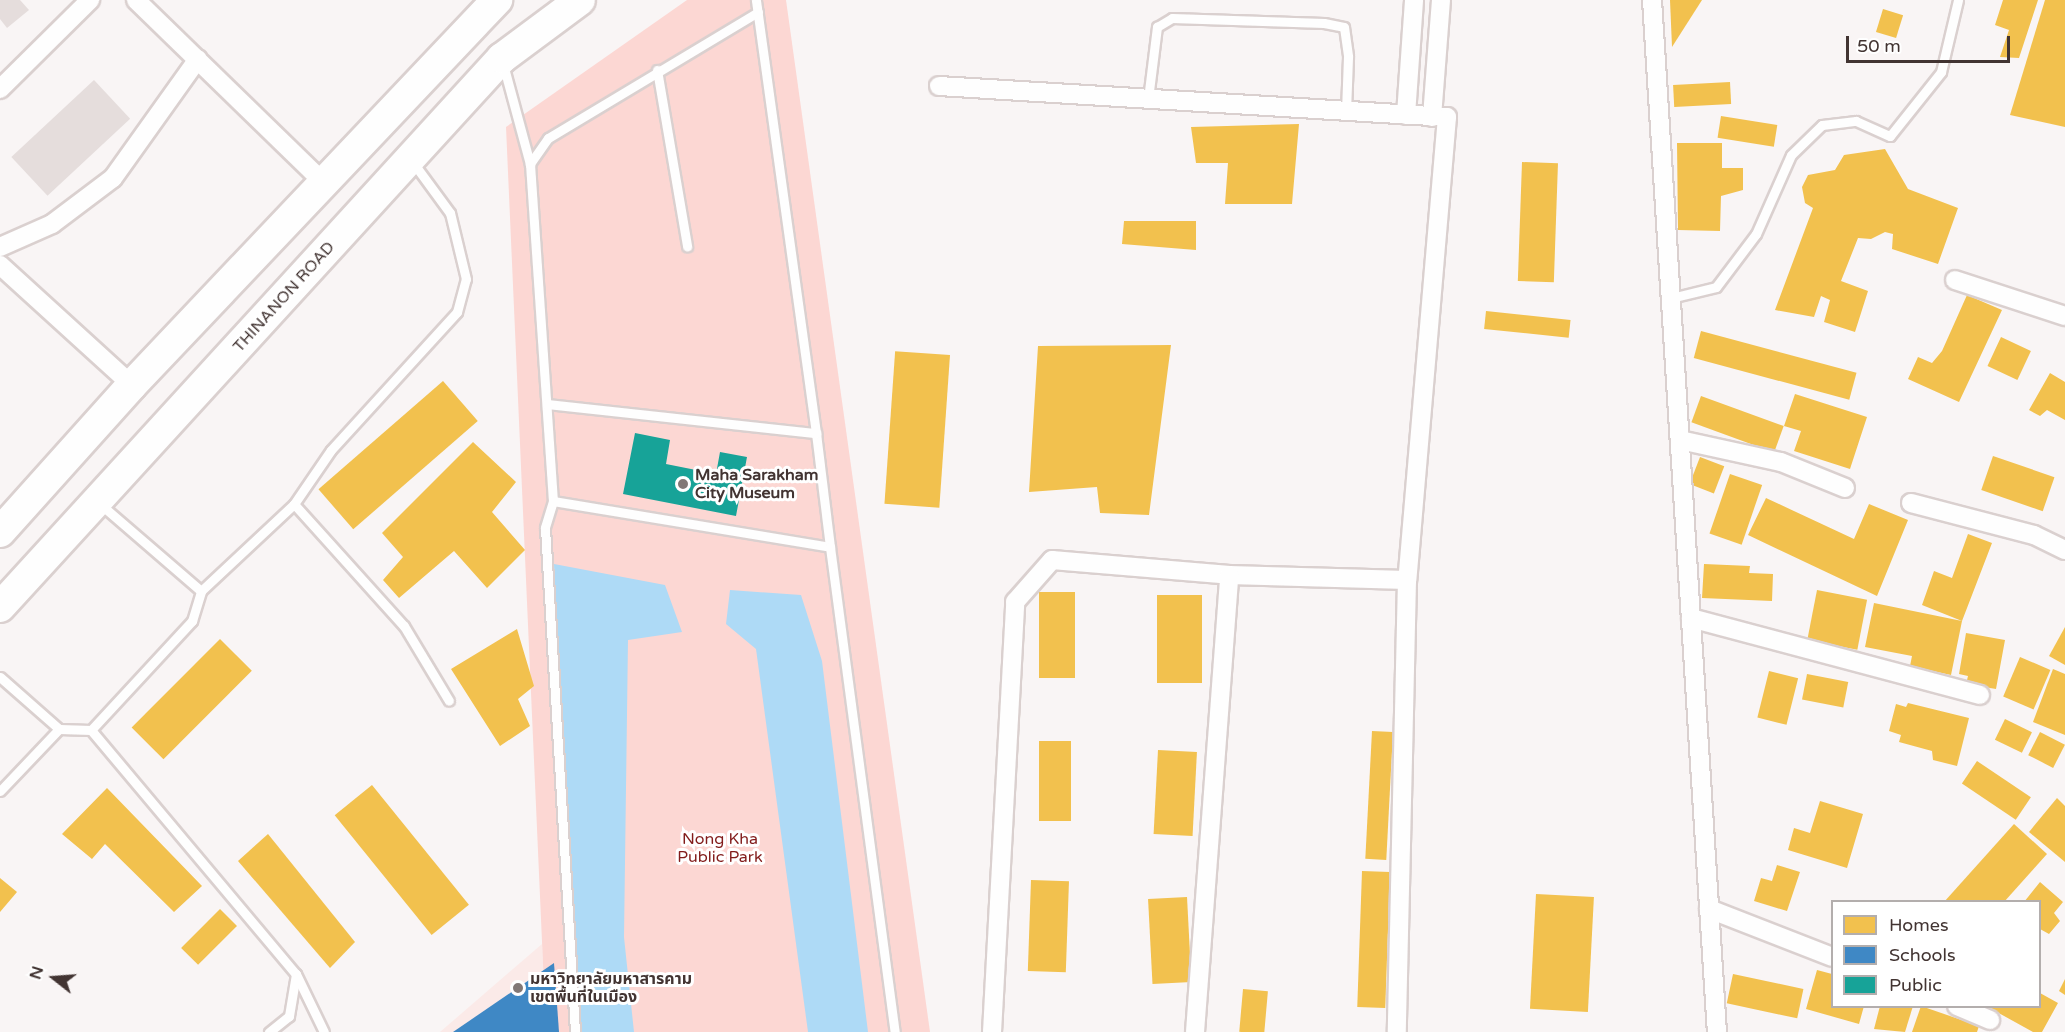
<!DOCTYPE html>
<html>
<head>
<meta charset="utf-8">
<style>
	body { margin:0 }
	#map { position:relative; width:2065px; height:1032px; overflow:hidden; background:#f9f5f5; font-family:"Varela Round","Noto Sans Thai",sans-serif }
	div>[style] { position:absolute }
	.built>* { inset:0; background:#fbeae8 }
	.green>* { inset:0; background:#fcd7d3 }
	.water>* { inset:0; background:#aedaf6 }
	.homes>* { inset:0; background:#f2c14e; transform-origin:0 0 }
	.schools>* { inset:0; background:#3f88c5 }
	.public>* { inset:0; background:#17a398 }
	.building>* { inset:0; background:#e5dddc; transform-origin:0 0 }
	.roads { filter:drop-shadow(2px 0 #dad0cf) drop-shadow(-2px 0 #dad0cf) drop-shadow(0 2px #dad0cf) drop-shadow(0 -2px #dad0cf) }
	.lane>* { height:9px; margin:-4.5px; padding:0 4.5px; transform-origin:4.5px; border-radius:4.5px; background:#fefefe }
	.street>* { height:18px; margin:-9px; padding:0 9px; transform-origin:9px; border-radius:9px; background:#fefefe }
	.primary>* { height:30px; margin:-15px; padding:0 15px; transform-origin:15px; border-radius:15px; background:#fefefe }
	.dots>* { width:16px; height:16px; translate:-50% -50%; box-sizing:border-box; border:3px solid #fff; border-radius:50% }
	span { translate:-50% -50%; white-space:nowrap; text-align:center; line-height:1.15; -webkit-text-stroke:6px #fff; paint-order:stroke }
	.street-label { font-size:16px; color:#423432 }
	.poi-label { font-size:16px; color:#423432; font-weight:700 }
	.left { translate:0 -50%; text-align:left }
	.park-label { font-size:16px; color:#821c1b }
	.legend { position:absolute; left:1831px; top:900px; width:210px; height:108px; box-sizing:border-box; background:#fff; border:2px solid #b3aead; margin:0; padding:8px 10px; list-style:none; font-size:18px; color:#423432 }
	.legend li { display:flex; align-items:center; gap:12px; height:30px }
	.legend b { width:30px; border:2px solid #b3aead }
	.north { position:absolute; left:24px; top:948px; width:60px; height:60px; -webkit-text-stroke:4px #fff; paint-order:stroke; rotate:287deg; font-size:16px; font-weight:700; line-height:24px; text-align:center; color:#423432 }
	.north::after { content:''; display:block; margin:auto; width:21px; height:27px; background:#423432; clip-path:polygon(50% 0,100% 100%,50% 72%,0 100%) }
	.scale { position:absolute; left:1846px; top:36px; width:164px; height:27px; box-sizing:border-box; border:3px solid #423432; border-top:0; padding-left:8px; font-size:18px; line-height:21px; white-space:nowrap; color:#423432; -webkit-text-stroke:4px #fff; paint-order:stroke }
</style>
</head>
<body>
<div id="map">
	<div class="built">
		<div style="clip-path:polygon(542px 944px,546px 1032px,440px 1032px)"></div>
	</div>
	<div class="green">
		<div style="clip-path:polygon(687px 0,786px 0,930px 1032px,546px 1032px,506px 127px)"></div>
	</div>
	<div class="water">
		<div style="clip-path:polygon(554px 564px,665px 585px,682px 632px,628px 640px,624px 937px,634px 1032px,574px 1032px)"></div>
		<div style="clip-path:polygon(730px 590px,801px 595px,822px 661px,868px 1032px,808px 1032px,756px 649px,726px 624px)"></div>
	</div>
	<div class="homes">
		<div style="clip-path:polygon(1670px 0,1702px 0,1672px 47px)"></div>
		<div style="clip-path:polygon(2003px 0,2038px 0,2019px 58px,2000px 57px,2009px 30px,1995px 25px)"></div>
		<div style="clip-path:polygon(2045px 0,2065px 0,2065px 127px,2010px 115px)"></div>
		<div style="left:1883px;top:9px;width:21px;height:24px;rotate:17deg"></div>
		<div style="left:1730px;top:82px;width:22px;height:57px;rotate:87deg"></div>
		<div style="left:1721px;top:116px;width:57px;height:22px;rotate:9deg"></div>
		<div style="clip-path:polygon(1299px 124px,1292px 204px,1225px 204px,1228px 163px,1196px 163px,1191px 127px)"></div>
		<div style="clip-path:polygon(1677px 143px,1722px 143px,1722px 168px,1743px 168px,1743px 190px,1721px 196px,1720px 231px,1678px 230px)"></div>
		<div style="clip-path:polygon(1885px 149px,1908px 189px,1958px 208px,1938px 264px,1892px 249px,1893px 234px,1885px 232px,1871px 239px,1858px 238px,1841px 281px,1868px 291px,1855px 332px,1824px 322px,1830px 300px,1821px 296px,1814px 317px,1775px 310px,1813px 208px,1805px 203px,1802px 187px,1808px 175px,1835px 170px,1844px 155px)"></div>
		<div style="left:1522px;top:162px;width:36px;height:119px;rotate:2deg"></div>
		<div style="clip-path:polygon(1124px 221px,1196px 221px,1196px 250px,1122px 244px)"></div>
		<div style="clip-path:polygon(1967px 295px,2002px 310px,1959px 402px,1908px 379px,1918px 357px,1932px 363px,1942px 351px)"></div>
		<div style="left:1486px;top:311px;width:85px;height:18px;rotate:6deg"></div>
		<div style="left:1701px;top:331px;width:161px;height:28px;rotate:15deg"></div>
		<div style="left:2001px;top:337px;width:33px;height:32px;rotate:25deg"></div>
		<div style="clip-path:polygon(1171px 345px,1149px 515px,1100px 513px,1097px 487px,1029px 492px,1038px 346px)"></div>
		<div style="left:950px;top:355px;width:153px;height:55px;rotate:94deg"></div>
		<div style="clip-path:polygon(2050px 373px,2065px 382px,2065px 420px,2047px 410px,2040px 416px,2029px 410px)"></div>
		<div style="left:443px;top:381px;width:53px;height:165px;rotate:49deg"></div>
		<div style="clip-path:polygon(1795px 394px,1867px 417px,1850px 469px,1794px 451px,1801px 431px,1784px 426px)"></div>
		<div style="left:1701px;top:396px;width:88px;height:28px;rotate:20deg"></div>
		<div style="clip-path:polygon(473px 442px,516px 482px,492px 512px,525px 550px,487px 588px,454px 551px,399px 598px,383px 580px,403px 557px,382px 533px)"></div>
		<div style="left:1993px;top:456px;width:65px;height:36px;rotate:19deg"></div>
		<div style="left:1700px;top:457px;width:26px;height:29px;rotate:21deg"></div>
		<div style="left:1730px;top:474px;width:34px;height:63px;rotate:19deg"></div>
		<div style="clip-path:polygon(1766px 498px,1854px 539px,1869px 504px,1908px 520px,1877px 596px,1748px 535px)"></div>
		<div style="clip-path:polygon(1968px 534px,1992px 543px,1962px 621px,1951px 675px,1910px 666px,1912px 656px,1865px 647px,1874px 603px,1962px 621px,1922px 605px,1934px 571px,1952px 578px)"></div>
		<div style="clip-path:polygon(1704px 564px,1750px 566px,1749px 573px,1773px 574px,1772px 601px,1702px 598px)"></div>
		<div style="left:1817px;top:590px;width:51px;height:51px;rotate:11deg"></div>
		<div style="left:1039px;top:592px;width:36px;height:86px"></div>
		<div style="left:1202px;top:595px;width:88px;height:45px;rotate:90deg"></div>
		<div style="clip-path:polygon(2065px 627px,2065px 665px,2049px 656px)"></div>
		<div style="clip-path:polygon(517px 629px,534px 686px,518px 699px,530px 726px,500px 746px,451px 669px)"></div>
		<div style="clip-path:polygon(1966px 633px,2005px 640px,1996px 689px,1966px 684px,1968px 676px,1959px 674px)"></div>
		<div style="left:220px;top:639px;width:45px;height:125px;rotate:45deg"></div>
		<div style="left:2020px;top:657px;width:33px;height:43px;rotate:23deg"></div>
		<div style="clip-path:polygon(2053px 669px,2065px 674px,2065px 735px,2033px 722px)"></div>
		<div style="left:1769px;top:671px;width:30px;height:48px;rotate:14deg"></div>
		<div style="left:1807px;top:674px;width:42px;height:26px;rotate:11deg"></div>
		<div style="clip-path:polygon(1908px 703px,1969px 718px,1957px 766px,1933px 760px,1932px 751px,1899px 742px,1901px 735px,1889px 731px,1896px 704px,1906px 707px)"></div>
		<div style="left:2005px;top:719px;width:30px;height:23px;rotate:26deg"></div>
		<div style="left:1372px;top:731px;width:21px;height:128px;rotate:3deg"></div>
		<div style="left:2040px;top:732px;width:28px;height:26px;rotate:27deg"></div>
		<div style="left:1039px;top:741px;width:32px;height:80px"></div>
		<div style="left:1158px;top:750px;width:39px;height:84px;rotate:3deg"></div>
		<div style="left:1977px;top:761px;width:65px;height:27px;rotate:34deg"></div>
		<div style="left:372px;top:785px;width:154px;height:48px;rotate:51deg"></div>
		<div style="clip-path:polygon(107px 788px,202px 886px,174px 912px,105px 844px,92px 859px,62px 834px)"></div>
		<div style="clip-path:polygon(2057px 798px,2065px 806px,2065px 862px,2029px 832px)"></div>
		<div style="clip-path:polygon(1820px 801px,1863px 814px,1847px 868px,1788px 850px,1794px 828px,1810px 833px)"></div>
		<div style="clip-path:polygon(2014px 824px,2047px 854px,2004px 902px,1944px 902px)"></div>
		<div style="clip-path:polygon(268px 834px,355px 942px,330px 968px,238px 861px)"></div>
		<div style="clip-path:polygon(1777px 865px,1800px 872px,1787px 911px,1754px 901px,1761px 878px,1772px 881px)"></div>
		<div style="left:1362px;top:871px;width:28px;height:136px;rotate:2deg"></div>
		<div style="clip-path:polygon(0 878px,17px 892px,0 912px)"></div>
		<div style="left:1031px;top:880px;width:38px;height:91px;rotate:2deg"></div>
		<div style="clip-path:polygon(2040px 882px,2063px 902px,2054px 913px,2060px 921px,2049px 934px,2040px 929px,2040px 902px,2024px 902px)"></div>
		<div style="left:1536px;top:894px;width:58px;height:115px;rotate:3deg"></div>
		<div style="left:1187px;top:897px;width:85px;height:39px;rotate:87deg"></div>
		<div style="left:220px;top:909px;width:24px;height:55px;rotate:45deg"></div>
		<div style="clip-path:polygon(1817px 970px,1832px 974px,1832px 1006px,1864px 1006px,1859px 1024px,1806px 1009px)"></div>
		<div style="left:1733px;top:974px;width:72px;height:30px;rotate:12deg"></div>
		<div style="clip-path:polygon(2065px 979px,2065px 995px,2059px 991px)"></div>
		<div style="left:1243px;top:989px;width:25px;height:43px;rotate:5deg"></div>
		<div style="clip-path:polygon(2040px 993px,2058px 1003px,2042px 1032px,2033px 1032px,1986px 1006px,2040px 1006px)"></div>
		<div style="clip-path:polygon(1880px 1006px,1913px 1006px,1905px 1032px,1874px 1029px)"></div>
		<div style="clip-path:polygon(1921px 1006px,1979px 1026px,1977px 1032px,1912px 1032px)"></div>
	</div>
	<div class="schools">
		<div style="clip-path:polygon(554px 963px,559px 1032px,453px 1032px)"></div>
	</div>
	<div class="public">
		<div style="clip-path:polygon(635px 433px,670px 440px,666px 464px,716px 474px,720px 452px,747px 457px,736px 516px,623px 494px)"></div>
	</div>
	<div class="building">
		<div style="clip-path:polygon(0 0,20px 0,29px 10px,7px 28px,0 19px)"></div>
		<div style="left:94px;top:80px;width:53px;height:113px;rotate:47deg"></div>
	</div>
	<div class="roads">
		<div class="lane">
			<div style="left:758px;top:12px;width:245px;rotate:149deg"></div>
			<div style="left:548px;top:138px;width:32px;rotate:125deg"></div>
			<div style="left:530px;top:164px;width:338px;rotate:86.1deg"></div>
			<div style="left:553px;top:501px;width:281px;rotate:9.4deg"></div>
			<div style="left:830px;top:547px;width:115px;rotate:-97deg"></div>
			<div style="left:503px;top:64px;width:104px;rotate:74.9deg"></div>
			<div style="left:657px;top:70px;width:179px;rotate:80.3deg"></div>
			<div style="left:1148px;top:99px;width:73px;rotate:-82.9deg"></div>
			<div style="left:1157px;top:27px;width:17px;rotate:-31deg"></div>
			<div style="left:1172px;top:18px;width:152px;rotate:1.9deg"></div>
			<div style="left:1324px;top:23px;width:20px;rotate:11deg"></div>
			<div style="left:1344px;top:27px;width:30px;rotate:82deg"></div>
			<div style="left:1348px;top:57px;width:55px;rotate:92.1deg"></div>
			<div style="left:1671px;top:298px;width:46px;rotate:-13.7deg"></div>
			<div style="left:1716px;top:287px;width:66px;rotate:-53deg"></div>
			<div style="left:1756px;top:234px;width:86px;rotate:-66.1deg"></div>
			<div style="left:1791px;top:155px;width:43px;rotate:-44.1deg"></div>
			<div style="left:1822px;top:125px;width:34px;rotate:-7deg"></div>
			<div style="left:1856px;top:121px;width:37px;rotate:24deg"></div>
			<div style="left:1890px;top:136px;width:82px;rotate:-51.4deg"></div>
			<div style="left:1941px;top:72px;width:74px;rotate:-76.7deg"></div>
			<div style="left:547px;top:404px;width:271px;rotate:6.2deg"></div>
			<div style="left:816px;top:433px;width:437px;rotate:-97.9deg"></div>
			<div style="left:553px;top:501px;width:28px;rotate:107deg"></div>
			<div style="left:545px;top:528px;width:505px;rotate:86.59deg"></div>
			<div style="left:294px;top:504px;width:164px;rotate:48deg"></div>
			<div style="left:404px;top:626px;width:87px;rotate:59deg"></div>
			<div style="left:830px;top:547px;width:489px;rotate:82.4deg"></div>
			<div style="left:201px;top:591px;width:127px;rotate:-43.1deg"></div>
			<div style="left:294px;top:504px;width:65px;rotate:-55.6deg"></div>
			<div style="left:331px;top:450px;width:187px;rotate:-47.6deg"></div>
			<div style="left:457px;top:312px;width:34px;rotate:-75deg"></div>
			<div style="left:466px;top:279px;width:68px;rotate:-103.6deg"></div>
			<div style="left:450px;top:213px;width:64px;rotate:-126.2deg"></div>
			<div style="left:0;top:677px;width:79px;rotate:41.4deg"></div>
			<div style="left:91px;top:730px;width:319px;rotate:50deg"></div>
			<div style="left:296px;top:974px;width:43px;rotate:99.5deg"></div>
			<div style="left:289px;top:1016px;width:26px;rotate:141deg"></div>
			<div style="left:0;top:791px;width:86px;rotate:-46.4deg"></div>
			<div style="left:59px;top:729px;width:32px;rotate:2deg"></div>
			<div style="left:91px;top:730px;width:149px;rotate:-47.2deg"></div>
			<div style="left:192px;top:621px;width:31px;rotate:-73deg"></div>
			<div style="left:201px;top:591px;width:135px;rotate:-139.2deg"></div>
			<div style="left:296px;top:974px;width:64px;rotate:64.2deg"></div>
		</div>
		<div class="street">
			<div style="left:136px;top:0;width:261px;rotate:44.2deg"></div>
			<div style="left:1652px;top:0;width:1034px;rotate:86.4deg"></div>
			<div style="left:939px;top:86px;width:509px;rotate:3.49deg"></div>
			<div style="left:1447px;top:117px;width:465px;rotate:94.9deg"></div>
			<div style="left:1407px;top:580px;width:452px;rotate:91.3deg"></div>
			<div style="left:0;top:89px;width:127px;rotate:-44.7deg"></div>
			<div style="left:1406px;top:115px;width:115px;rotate:-86deg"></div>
			<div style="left:1432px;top:117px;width:117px;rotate:-85.6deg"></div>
			<div style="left:0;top:247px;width:57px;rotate:-23.9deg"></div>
			<div style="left:52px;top:224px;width:76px;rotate:-37deg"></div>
			<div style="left:113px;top:178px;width:146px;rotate:-54.5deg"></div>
			<div style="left:0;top:265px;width:178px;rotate:42.3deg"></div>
			<div style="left:1955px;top:280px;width:116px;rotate:18.1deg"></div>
			<div style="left:1680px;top:440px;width:103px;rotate:12.3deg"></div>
			<div style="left:1781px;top:462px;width:69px;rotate:22.1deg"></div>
			<div style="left:1911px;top:503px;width:127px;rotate:14.6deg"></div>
			<div style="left:2034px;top:535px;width:34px;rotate:26deg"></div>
			<div style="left:1691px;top:618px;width:299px;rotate:14.9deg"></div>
			<div style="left:1709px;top:909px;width:132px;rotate:21.3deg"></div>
			<div style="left:1957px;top:1006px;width:36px;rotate:23deg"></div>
			<div style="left:992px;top:1032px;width:431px;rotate:-86.9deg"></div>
			<div style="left:1015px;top:602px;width:56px;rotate:-48.6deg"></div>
			<div style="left:1052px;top:560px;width:178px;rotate:4.8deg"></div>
			<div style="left:1229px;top:575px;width:178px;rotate:1.6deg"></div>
			<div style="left:1195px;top:1032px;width:458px;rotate:-85.7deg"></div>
		</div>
		<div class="primary">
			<div style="left:0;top:532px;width:198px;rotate:-48.1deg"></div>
			<div style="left:132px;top:385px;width:531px;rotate:-46.53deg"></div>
			<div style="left:0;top:607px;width:744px;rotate:-47.56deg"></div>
			<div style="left:502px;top:58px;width:97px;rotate:-36.6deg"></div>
		</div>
	</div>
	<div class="dots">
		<div style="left:683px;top:484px;background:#827876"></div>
		<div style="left:518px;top:988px;background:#827876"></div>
	</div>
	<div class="street-label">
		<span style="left:284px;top:297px;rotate:-48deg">THINANON ROAD</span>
	</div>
	<div class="poi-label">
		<span class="left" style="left:695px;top:484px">Maha Sarakham<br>City Museum</span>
		<span class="left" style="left:530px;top:988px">มหาวิทยาลัยมหาสารคาม<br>เขตพื้นที่ในเมือง</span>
	</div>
	<div class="park-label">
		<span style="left:720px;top:848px">Nong Kha<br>Public Park</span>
	</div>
	<ul class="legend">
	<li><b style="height:16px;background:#f2c14e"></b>Homes</li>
	<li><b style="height:16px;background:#3f88c5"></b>Schools</li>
	<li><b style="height:16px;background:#17a398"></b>Public</li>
	</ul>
	<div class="north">N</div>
	<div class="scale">50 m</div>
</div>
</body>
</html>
